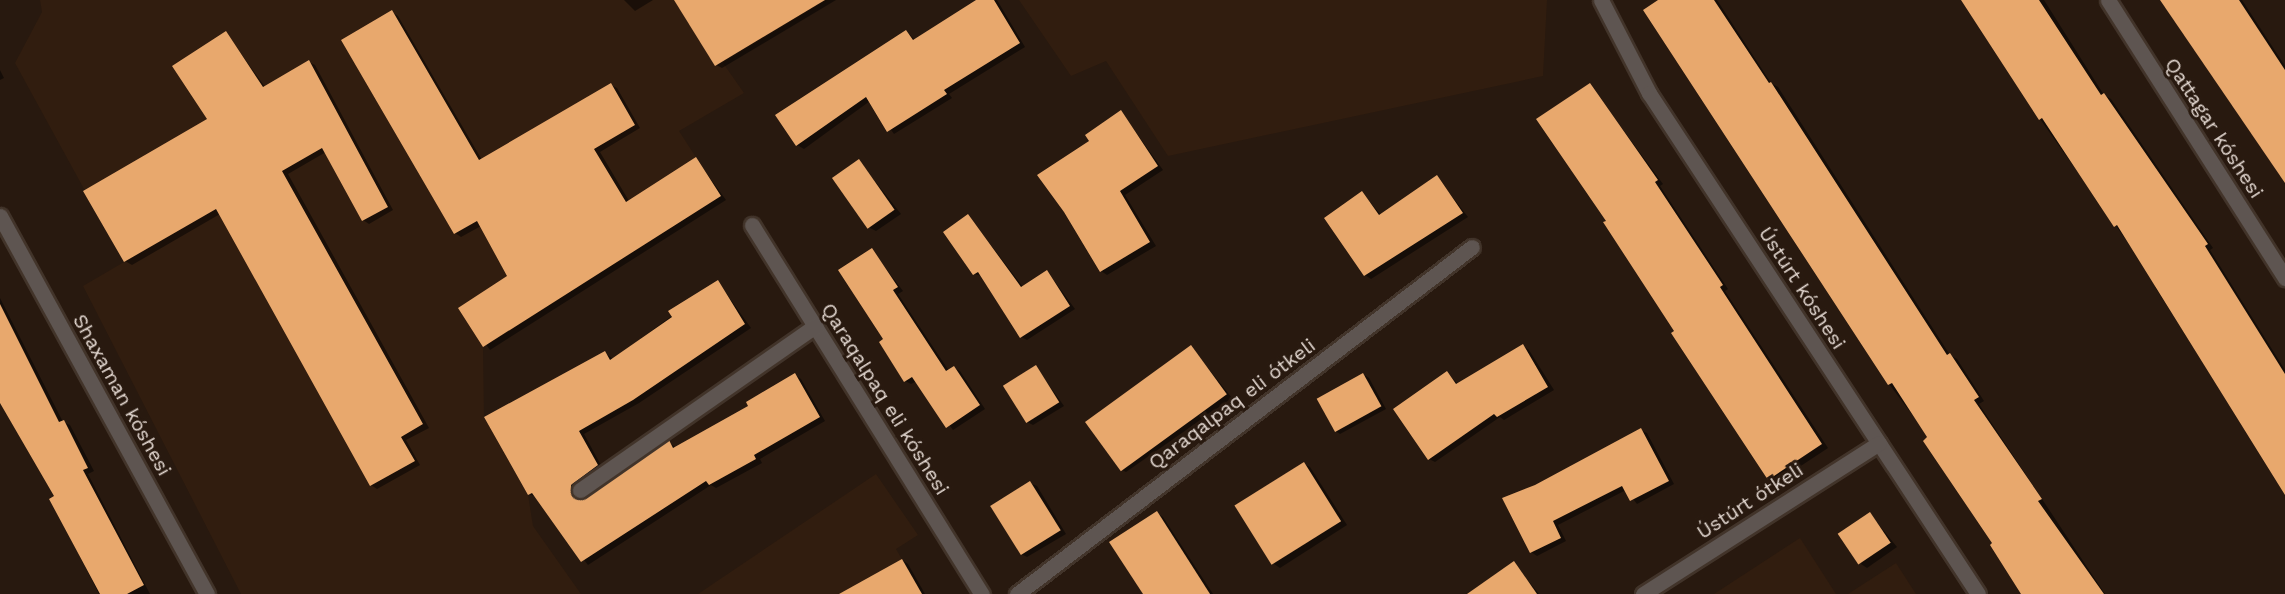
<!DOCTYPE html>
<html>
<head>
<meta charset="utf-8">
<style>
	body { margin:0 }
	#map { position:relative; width:2285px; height:594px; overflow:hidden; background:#28190f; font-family:"Work Sans",sans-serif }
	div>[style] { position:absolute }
	.built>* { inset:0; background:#311d0f }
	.shadow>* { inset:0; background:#0007 }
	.building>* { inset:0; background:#e8a86d; transform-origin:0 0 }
	.roads { filter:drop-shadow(2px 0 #42342a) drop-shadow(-2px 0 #42342a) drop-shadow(0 2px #42342a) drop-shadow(0 -2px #42342a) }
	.minor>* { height:15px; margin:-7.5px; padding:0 7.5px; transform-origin:7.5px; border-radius:7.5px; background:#5e5551 }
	span { translate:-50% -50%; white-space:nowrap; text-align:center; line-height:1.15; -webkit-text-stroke:6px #28190f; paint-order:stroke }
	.street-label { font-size:20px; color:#e4d9d2 }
</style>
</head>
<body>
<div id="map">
	<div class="built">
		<div style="clip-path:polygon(40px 0,827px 0,723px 63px,744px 93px,679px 131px,721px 196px,483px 348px,484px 417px,528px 495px,533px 526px,581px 594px,241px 594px,83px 286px,124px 262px,15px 63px,42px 12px)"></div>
		<div style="clip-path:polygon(1019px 0,1547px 0,1543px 76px,1168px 156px,1106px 61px,1071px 76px)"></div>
		<div style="clip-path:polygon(876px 474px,918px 535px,896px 549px,922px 594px,698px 594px)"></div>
		<div style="clip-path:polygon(1800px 538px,1836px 594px,1714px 594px)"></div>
		<div style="clip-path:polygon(1896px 563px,1916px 594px,1848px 594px)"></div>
	</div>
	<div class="shadow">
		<div style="clip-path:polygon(624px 0,653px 0,635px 11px)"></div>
		<div style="clip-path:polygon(675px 0,836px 0,722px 68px,716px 65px)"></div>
		<div style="clip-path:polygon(979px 0,997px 0,1025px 47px,949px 94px,952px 98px,894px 134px,870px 101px,804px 149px,797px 145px,906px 31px,915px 40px)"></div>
		<div style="clip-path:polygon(1661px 0,1717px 0,1771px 83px,1778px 87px,1950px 355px,1957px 359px,1984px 401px,1979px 404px,2105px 594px,2026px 594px,1930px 438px,1889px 384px)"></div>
		<div style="clip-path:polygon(1964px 0,2044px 0,2104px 95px,2111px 99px,2213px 248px,2210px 250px,2285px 370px,2285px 492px,2155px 287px,2158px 285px,2040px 119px)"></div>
		<div style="clip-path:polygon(2163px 0,2242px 0,2285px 66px,2285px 181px)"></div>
		<div style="clip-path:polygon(392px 12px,398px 16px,482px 160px,611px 85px,617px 88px,640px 128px,600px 152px,629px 201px,696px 159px,726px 200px,490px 350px,460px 308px,510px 277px,481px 226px,461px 237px,455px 233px)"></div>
		<div style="clip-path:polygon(226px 33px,265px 87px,309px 62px,315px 65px,393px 210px,369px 224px,363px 220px,326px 152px,288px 174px,429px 428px,406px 440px,420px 465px,377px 489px,371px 485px,220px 214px,132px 265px,125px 261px,85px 192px,209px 120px)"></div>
		<div style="clip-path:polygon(0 70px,4px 78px,0 80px)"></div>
		<div style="clip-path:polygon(1590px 85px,1663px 184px,1660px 186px,1728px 289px,1725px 291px,1828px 448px,1775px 483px,1769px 479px,1608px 221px)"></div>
		<div style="clip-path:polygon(1121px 112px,1163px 170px,1125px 195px,1156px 246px,1107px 275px,1101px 271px,1091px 142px)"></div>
		<div style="clip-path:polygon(859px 161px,901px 214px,876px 231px,870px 228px)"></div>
		<div style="clip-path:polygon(1437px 177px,1468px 217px,1371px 279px,1365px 275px,1362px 193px,1381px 215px)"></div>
		<div style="clip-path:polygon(968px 215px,1023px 287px,1047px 271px,1075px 309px,1027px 340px,1021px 337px,982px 276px,974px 274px)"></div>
		<div style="clip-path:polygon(872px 250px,903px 291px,898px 294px,949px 371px,954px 368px,960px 371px,985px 409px,953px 430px,917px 381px,911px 384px,905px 381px,885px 340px)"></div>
		<div style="clip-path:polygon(718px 282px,751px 328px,639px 403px,584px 434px,603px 469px,576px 496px,586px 499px,669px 442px,676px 448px,750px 407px,795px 375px,801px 379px,825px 421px,760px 459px,762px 463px,716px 488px,711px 485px,588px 565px,536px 497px,529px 494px,605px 353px,613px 359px)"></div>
		<div style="clip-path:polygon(0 298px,63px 422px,70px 425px,94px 471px,88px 474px,150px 594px,99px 594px,51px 500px,56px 497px,0 400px)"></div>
		<div style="clip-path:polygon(1523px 346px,1529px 350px,1554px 390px,1504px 420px,1500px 417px,1435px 462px,1429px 459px,1447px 373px,1459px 385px)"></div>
		<div style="clip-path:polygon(1191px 347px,1232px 398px,1126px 472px,1120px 469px)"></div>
		<div style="clip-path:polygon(1036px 367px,1064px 406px,1033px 425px,1027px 422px)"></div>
		<div style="clip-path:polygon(1363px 374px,1369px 378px,1386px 409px,1340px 434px,1334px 430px)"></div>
		<div style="clip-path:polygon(1640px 430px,1647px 433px,1674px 484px,1637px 504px,1626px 490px,1558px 525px,1566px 541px,1537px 556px,1531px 552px,1536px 486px)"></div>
		<div style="clip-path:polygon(1304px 464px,1310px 467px,1347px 525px,1280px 568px,1274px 564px)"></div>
		<div style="clip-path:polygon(1030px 483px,1037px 486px,1066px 534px,1027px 557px,1021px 554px)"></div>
		<div style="clip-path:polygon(1157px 513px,1163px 517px,1213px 594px,1145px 594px)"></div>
		<div style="clip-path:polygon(1870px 514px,1897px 547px,1867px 568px,1861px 564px)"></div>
		<div style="clip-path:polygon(902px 560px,908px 564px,925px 594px,870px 594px)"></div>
		<div style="clip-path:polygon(1514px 563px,1539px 594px,1470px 594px)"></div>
	</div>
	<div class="building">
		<div style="clip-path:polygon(674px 0,825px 0,715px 66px)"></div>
		<div style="clip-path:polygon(976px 0,994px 0,1020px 43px,944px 90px,947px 94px,887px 132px,866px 97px,796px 146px,775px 115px,906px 30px,913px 40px)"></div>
		<div style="clip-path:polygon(1658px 0,1714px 0,1769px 83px,1771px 82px,1947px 355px,1950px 353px,1979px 397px,1974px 400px,2042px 499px,2038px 501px,2104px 594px,2021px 594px,1990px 545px,1992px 543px,1923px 441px,1927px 437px,1892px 383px,1888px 385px,1643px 10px)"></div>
		<div style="clip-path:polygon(1961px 0,2039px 0,2101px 95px,2104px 93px,2208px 244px,2205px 246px,2285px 374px,2285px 495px,2117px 225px,2114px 227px,2042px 118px,2039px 120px)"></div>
		<div style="clip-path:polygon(2160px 0,2239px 0,2285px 70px,2285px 183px)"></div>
		<div style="clip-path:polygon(392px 10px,479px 160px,611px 83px,635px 125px,594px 149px,626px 202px,696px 157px,721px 196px,483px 347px,458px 308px,507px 276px,477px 221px,454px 234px,341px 40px)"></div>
		<div style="clip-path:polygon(226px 31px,263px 87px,309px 60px,388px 207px,362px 221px,322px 148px,282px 171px,423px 424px,401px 437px,415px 461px,370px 486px,216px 209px,124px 262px,83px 191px,207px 119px,172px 66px)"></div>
		<div style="clip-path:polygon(1590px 83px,1658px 180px,1655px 182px,1723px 285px,1720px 287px,1822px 444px,1768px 480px,1671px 333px,1674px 331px,1603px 222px,1606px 221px,1536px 119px)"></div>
		<div style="clip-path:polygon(1121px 110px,1158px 166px,1120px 191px,1150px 242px,1100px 272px,1064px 212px,1037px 175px,1089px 141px,1085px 135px)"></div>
		<div style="left:859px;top:159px;width:62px;height:33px;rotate:55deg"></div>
		<div style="clip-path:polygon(1437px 175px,1463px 213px,1364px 276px,1324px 218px,1362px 191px,1379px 215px)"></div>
		<div style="clip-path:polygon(968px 214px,1021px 287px,1047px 270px,1070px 306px,1020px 338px,978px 272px,973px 275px,943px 232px)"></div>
		<div style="clip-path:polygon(872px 248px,898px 287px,893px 290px,946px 371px,954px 366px,980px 405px,946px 428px,912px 377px,904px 382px,879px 342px,883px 339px,838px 270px)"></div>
		<div style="clip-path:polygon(718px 280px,745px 324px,633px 400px,579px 431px,598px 465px,571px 485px,572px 496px,586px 498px,669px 440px,673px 448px,748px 406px,746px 402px,795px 373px,820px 417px,754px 455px,756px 459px,709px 485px,706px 481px,581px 562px,532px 493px,528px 495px,484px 417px,605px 351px,610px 360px,672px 317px,668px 311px)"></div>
		<div style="clip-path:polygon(0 304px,59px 422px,64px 420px,88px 468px,83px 470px,144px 585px,127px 594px,100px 594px,49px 499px,54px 496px,0 403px)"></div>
		<div style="clip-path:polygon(1523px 344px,1548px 387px,1497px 417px,1494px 414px,1428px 460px,1393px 409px,1447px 371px,1456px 384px)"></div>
		<div style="left:1191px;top:345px;width:61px;height:131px;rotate:54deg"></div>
		<div style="left:1036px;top:365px;width:44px;height:39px;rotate:58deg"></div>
		<div style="left:1363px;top:373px;width:38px;height:53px;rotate:61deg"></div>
		<div style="clip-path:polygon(1641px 428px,1669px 481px,1630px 501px,1622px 486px,1553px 521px,1561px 538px,1530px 553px,1502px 498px,1535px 485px)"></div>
		<div style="left:1304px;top:462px;width:70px;height:82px;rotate:58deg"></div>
		<div style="left:1030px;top:481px;width:58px;height:47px;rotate:58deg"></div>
		<div style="clip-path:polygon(1157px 511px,1210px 594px,1143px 594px,1109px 542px)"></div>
		<div style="left:1870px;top:512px;width:37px;height:39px;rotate:56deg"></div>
		<div style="clip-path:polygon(902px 559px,922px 594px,839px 594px)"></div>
		<div style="clip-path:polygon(1514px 561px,1537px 594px,1467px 594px)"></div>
	</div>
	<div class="roads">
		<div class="minor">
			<div style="left:1601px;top:0;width:105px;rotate:62.7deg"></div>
			<div style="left:1649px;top:93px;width:599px;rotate:56.71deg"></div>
			<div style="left:2108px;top:0;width:330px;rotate:57.5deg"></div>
			<div style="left:0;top:216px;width:431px;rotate:61.3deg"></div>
			<div style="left:752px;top:225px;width:435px;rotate:58.1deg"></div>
			<div style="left:580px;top:490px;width:287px;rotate:-34.9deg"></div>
			<div style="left:1017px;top:594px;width:572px;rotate:-37.33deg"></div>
			<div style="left:1643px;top:594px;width:280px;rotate:-32.6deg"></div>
		</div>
	</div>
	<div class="street-label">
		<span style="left:2214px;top:128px;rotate:57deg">Qattagar kóshesi</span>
		<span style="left:1802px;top:288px;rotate:57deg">Ústúrt kóshesi</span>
		<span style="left:122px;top:395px;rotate:61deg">Shaxaman kóshesi</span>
		<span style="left:885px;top:399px;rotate:58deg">Qaraqalpaq eli kóshesi</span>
		<span style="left:1232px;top:404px;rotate:-37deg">Qaraqalpaq eli ótkeli</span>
		<span style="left:1750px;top:501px;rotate:-33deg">Ústúrt ótkeli</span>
	</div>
</div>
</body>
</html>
